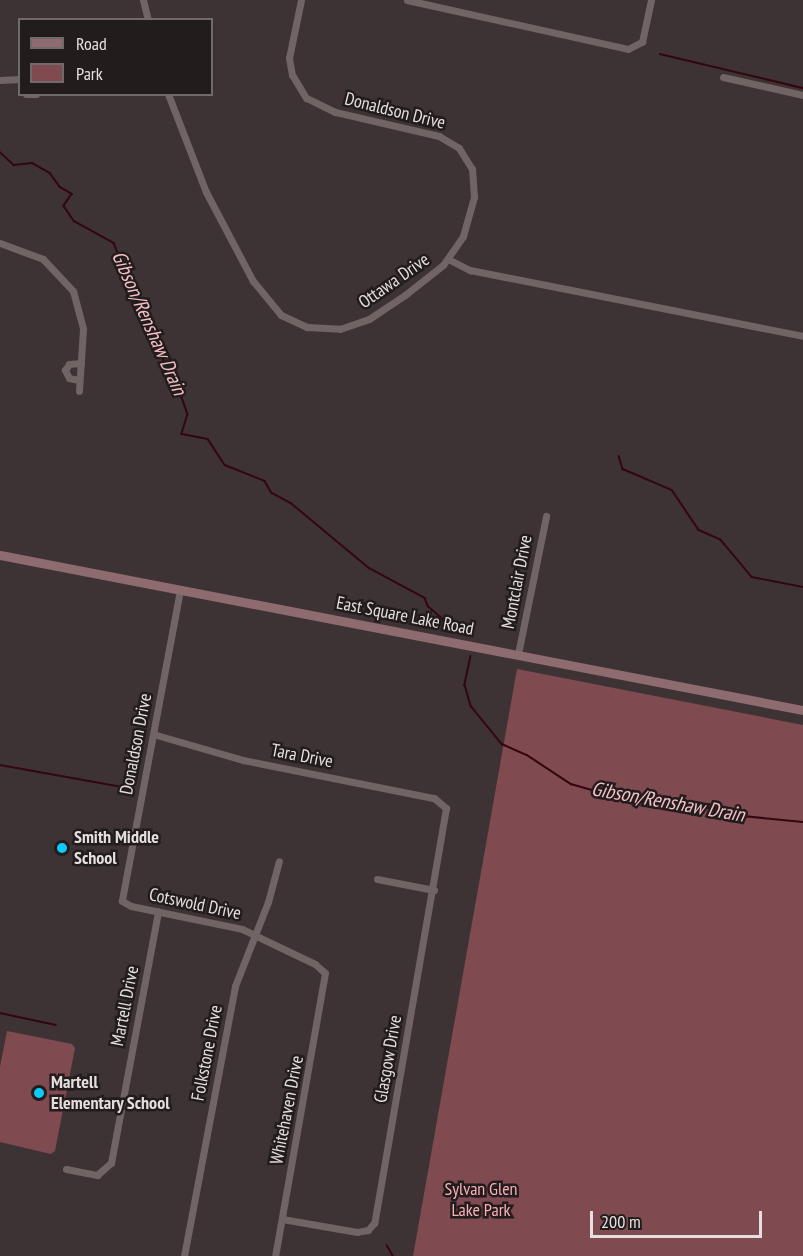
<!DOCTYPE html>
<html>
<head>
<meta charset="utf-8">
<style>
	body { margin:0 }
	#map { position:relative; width:803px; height:1256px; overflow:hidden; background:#3e3334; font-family:"PT Sans Narrow",sans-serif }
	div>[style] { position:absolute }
	.green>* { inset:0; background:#7f4a50 }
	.stream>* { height:1.5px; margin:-0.75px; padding:0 0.75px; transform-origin:0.75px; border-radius:0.75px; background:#330610 }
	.street>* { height:7px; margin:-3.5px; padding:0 3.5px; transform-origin:3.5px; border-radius:3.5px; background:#716465 }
	.secondary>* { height:9px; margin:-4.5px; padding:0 4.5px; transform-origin:4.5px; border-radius:4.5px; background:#8d6b6f }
	.dots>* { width:16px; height:16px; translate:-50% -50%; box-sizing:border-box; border:3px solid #221c1d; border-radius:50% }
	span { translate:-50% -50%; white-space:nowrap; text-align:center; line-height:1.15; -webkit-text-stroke:5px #221c1d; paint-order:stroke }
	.street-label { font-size:18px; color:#e6dedf }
	.poi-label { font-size:18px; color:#e6dedf; font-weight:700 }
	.left { translate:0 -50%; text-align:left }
	.park-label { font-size:18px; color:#fbafb6 }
	.water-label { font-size:20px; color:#f4c0c5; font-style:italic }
	.legend { position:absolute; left:18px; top:18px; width:195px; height:78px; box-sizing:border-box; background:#221c1d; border:2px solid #706a6b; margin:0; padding:8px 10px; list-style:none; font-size:18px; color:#e6dedf }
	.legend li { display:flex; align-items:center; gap:12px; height:30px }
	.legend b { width:30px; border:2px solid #706a6b }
	.scale { position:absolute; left:590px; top:1211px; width:172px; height:27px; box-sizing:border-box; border:3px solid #e6dedf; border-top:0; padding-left:8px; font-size:18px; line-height:21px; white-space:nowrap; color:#e6dedf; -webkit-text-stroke:4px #221c1d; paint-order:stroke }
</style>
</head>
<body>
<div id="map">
	<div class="green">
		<div style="clip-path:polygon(517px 669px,803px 725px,803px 1256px,413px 1256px)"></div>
		<div style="clip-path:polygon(7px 1031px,72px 1044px,75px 1048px,55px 1151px,51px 1154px,0 1142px,0 1067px)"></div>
	</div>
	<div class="stream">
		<div style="left:660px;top:54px;width:147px;rotate:13.4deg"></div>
		<div style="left:0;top:152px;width:19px;rotate:43deg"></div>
		<div style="left:14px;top:165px;width:18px;rotate:-6deg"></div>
		<div style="left:32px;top:163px;width:21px;rotate:29deg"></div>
		<div style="left:50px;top:173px;width:17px;rotate:54deg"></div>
		<div style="left:60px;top:187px;width:14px;rotate:30deg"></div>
		<div style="left:72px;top:194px;width:14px;rotate:124deg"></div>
		<div style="left:64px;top:206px;width:18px;rotate:56deg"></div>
		<div style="left:74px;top:221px;width:46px;rotate:28.8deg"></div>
		<div style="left:114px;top:243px;width:113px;rotate:68.2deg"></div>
		<div style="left:156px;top:348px;width:35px;rotate:57deg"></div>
		<div style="left:175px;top:377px;width:39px;rotate:71deg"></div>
		<div style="left:188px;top:414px;width:21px;rotate:107deg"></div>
		<div style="left:182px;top:434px;width:26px;rotate:11deg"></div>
		<div style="left:208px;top:439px;width:31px;rotate:57deg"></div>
		<div style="left:225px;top:465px;width:43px;rotate:21.8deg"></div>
		<div style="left:265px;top:481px;width:14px;rotate:60deg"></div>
		<div style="left:272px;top:493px;width:21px;rotate:28deg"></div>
		<div style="left:291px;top:503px;width:102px;rotate:39.8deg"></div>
		<div style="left:369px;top:568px;width:64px;rotate:28.2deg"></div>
		<div style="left:425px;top:598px;width:9px;rotate:69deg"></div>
		<div style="left:428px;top:606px;width:41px;rotate:41.1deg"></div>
		<div style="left:619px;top:456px;width:14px;rotate:73deg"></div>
		<div style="left:623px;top:469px;width:53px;rotate:23.2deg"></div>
		<div style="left:672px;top:490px;width:48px;rotate:56deg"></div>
		<div style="left:699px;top:530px;width:24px;rotate:24deg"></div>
		<div style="left:721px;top:540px;width:48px;rotate:50deg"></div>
		<div style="left:752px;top:577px;width:52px;rotate:11.1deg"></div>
		<div style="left:471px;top:656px;width:30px;rotate:102deg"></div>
		<div style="left:465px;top:685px;width:22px;rotate:74deg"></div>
		<div style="left:471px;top:706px;width:49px;rotate:50.8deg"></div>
		<div style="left:502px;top:744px;width:27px;rotate:24deg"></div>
		<div style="left:527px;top:755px;width:53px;rotate:33.4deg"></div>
		<div style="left:571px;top:784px;width:36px;rotate:16deg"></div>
		<div style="left:606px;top:794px;width:32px"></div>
		<div style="left:638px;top:794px;width:14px;rotate:36deg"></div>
		<div style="left:649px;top:802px;width:35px;rotate:-2deg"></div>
		<div style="left:684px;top:801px;width:51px;rotate:15.9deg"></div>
		<div style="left:733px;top:815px;width:70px;rotate:5.7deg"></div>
		<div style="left:0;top:765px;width:135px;rotate:10.2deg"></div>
		<div style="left:0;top:1013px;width:57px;rotate:12.1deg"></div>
		<div style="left:387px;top:1245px;width:13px;rotate:61deg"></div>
	</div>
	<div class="street">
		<div style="left:143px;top:0;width:21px;rotate:76deg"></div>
		<div style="left:407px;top:0;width:226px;rotate:12.5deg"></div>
		<div style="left:628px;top:49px;width:16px;rotate:-27deg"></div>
		<div style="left:642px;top:42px;width:43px;rotate:-77.9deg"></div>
		<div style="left:723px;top:77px;width:82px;rotate:12.7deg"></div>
		<div style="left:0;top:80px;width:20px;rotate:-3deg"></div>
		<div style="left:26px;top:94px;width:10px"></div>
		<div style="left:168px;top:94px;width:105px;rotate:68.8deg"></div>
		<div style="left:206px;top:192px;width:101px;rotate:62.2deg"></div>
		<div style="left:253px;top:281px;width:44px;rotate:50.5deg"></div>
		<div style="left:281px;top:315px;width:29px;rotate:25deg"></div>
		<div style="left:307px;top:327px;width:33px;rotate:3deg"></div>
		<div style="left:340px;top:329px;width:31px;rotate:-19deg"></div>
		<div style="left:369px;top:319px;width:43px;rotate:-33.7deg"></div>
		<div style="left:405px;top:295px;width:48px;rotate:-38.3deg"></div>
		<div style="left:443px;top:265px;width:35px;rotate:-55deg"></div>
		<div style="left:463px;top:236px;width:41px;rotate:-74.2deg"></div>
		<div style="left:474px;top:197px;width:28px;rotate:-94deg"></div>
		<div style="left:472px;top:169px;width:25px;rotate:-122deg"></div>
		<div style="left:459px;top:148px;width:23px;rotate:-149deg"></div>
		<div style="left:439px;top:136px;width:107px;rotate:-167deg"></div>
		<div style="left:335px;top:112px;width:32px;rotate:-154deg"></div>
		<div style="left:306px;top:98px;width:27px;rotate:-121deg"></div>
		<div style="left:292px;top:75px;width:17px;rotate:-100deg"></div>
		<div style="left:289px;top:58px;width:59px;rotate:-78.3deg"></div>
		<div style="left:0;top:243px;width:46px;rotate:20.4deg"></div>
		<div style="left:43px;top:259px;width:44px;rotate:46.8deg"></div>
		<div style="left:73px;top:291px;width:39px;rotate:75deg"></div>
		<div style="left:83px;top:329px;width:62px;rotate:93.7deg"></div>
		<div style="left:448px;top:259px;width:25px;rotate:27deg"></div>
		<div style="left:470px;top:270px;width:339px;rotate:11.2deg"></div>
		<div style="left:79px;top:380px;width:10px;rotate:-169deg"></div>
		<div style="left:69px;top:378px;width:9px;rotate:-117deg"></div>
		<div style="left:65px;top:370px;width:7px;rotate:-56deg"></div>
		<div style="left:69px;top:364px;width:12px;rotate:-5deg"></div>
		<div style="left:180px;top:590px;width:316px;rotate:100.6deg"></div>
		<div style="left:122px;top:901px;width:10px;rotate:29deg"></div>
		<div style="left:131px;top:906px;width:113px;rotate:11.7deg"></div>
		<div style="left:242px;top:929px;width:81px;rotate:25.6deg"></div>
		<div style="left:315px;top:964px;width:13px;rotate:42deg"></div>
		<div style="left:325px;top:973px;width:287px;rotate:100deg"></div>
		<div style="left:518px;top:654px;width:141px;rotate:-78.5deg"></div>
		<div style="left:153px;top:734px;width:94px;rotate:16.1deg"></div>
		<div style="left:243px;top:760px;width:195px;rotate:11.3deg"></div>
		<div style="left:434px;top:798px;width:16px;rotate:40deg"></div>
		<div style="left:446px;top:808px;width:421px;rotate:99.8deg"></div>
		<div style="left:374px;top:1223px;width:9px;rotate:131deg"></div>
		<div style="left:368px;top:1230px;width:11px;rotate:170deg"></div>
		<div style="left:357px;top:1232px;width:76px;rotate:-170.2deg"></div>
		<div style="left:377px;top:879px;width:58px;rotate:10.9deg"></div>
		<div style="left:66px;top:1169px;width:32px;rotate:11deg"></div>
		<div style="left:97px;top:1175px;width:18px;rotate:-41deg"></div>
		<div style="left:111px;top:1163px;width:256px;rotate:-79.4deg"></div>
		<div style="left:184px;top:1256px;width:275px;rotate:-79.3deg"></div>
		<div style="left:235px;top:986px;width:90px;rotate:-68.6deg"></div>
		<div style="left:268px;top:902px;width:42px;rotate:-75deg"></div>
	</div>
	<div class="secondary">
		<div style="left:0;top:555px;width:818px;rotate:10.93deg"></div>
	</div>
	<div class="dots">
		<div style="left:62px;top:848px;background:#0ccafa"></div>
		<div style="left:39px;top:1093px;background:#0ccafa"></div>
	</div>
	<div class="street-label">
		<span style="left:395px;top:111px;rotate:14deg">Donaldson Drive</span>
		<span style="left:394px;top:281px;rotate:-35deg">Ottawa Drive</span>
		<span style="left:517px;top:582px;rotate:-79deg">Montclair Drive</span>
		<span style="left:405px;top:616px;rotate:11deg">East Square Lake Road</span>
		<span style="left:136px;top:744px;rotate:-79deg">Donaldson Drive</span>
		<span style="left:302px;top:756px;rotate:11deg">Tara Drive</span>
		<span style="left:195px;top:904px;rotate:12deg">Cotswold Drive</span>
		<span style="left:125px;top:1006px;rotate:-79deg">Martell Drive</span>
		<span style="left:207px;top:1053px;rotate:-79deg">Folkstone Drive</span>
		<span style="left:388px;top:1059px;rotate:-80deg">Glasgow Drive</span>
		<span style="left:287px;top:1110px;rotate:-79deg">Whitehaven Drive</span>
	</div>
	<div class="poi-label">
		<span class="left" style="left:74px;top:848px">Smith Middle<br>School</span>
		<span class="left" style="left:51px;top:1093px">Martell<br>Elementary School</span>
	</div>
	<div class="park-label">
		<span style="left:481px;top:1200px">Sylvan Glen<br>Lake Park</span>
	</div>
	<div class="water-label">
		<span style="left:149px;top:323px;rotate:66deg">Gibson/Renshaw Drain</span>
		<span style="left:668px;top:802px;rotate:10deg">Gibson/Renshaw Drain</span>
	</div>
	<ul class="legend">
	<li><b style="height:8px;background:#8d6b6f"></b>Road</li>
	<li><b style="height:16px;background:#7f4a50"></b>Park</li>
	</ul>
	<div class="scale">200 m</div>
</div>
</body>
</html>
